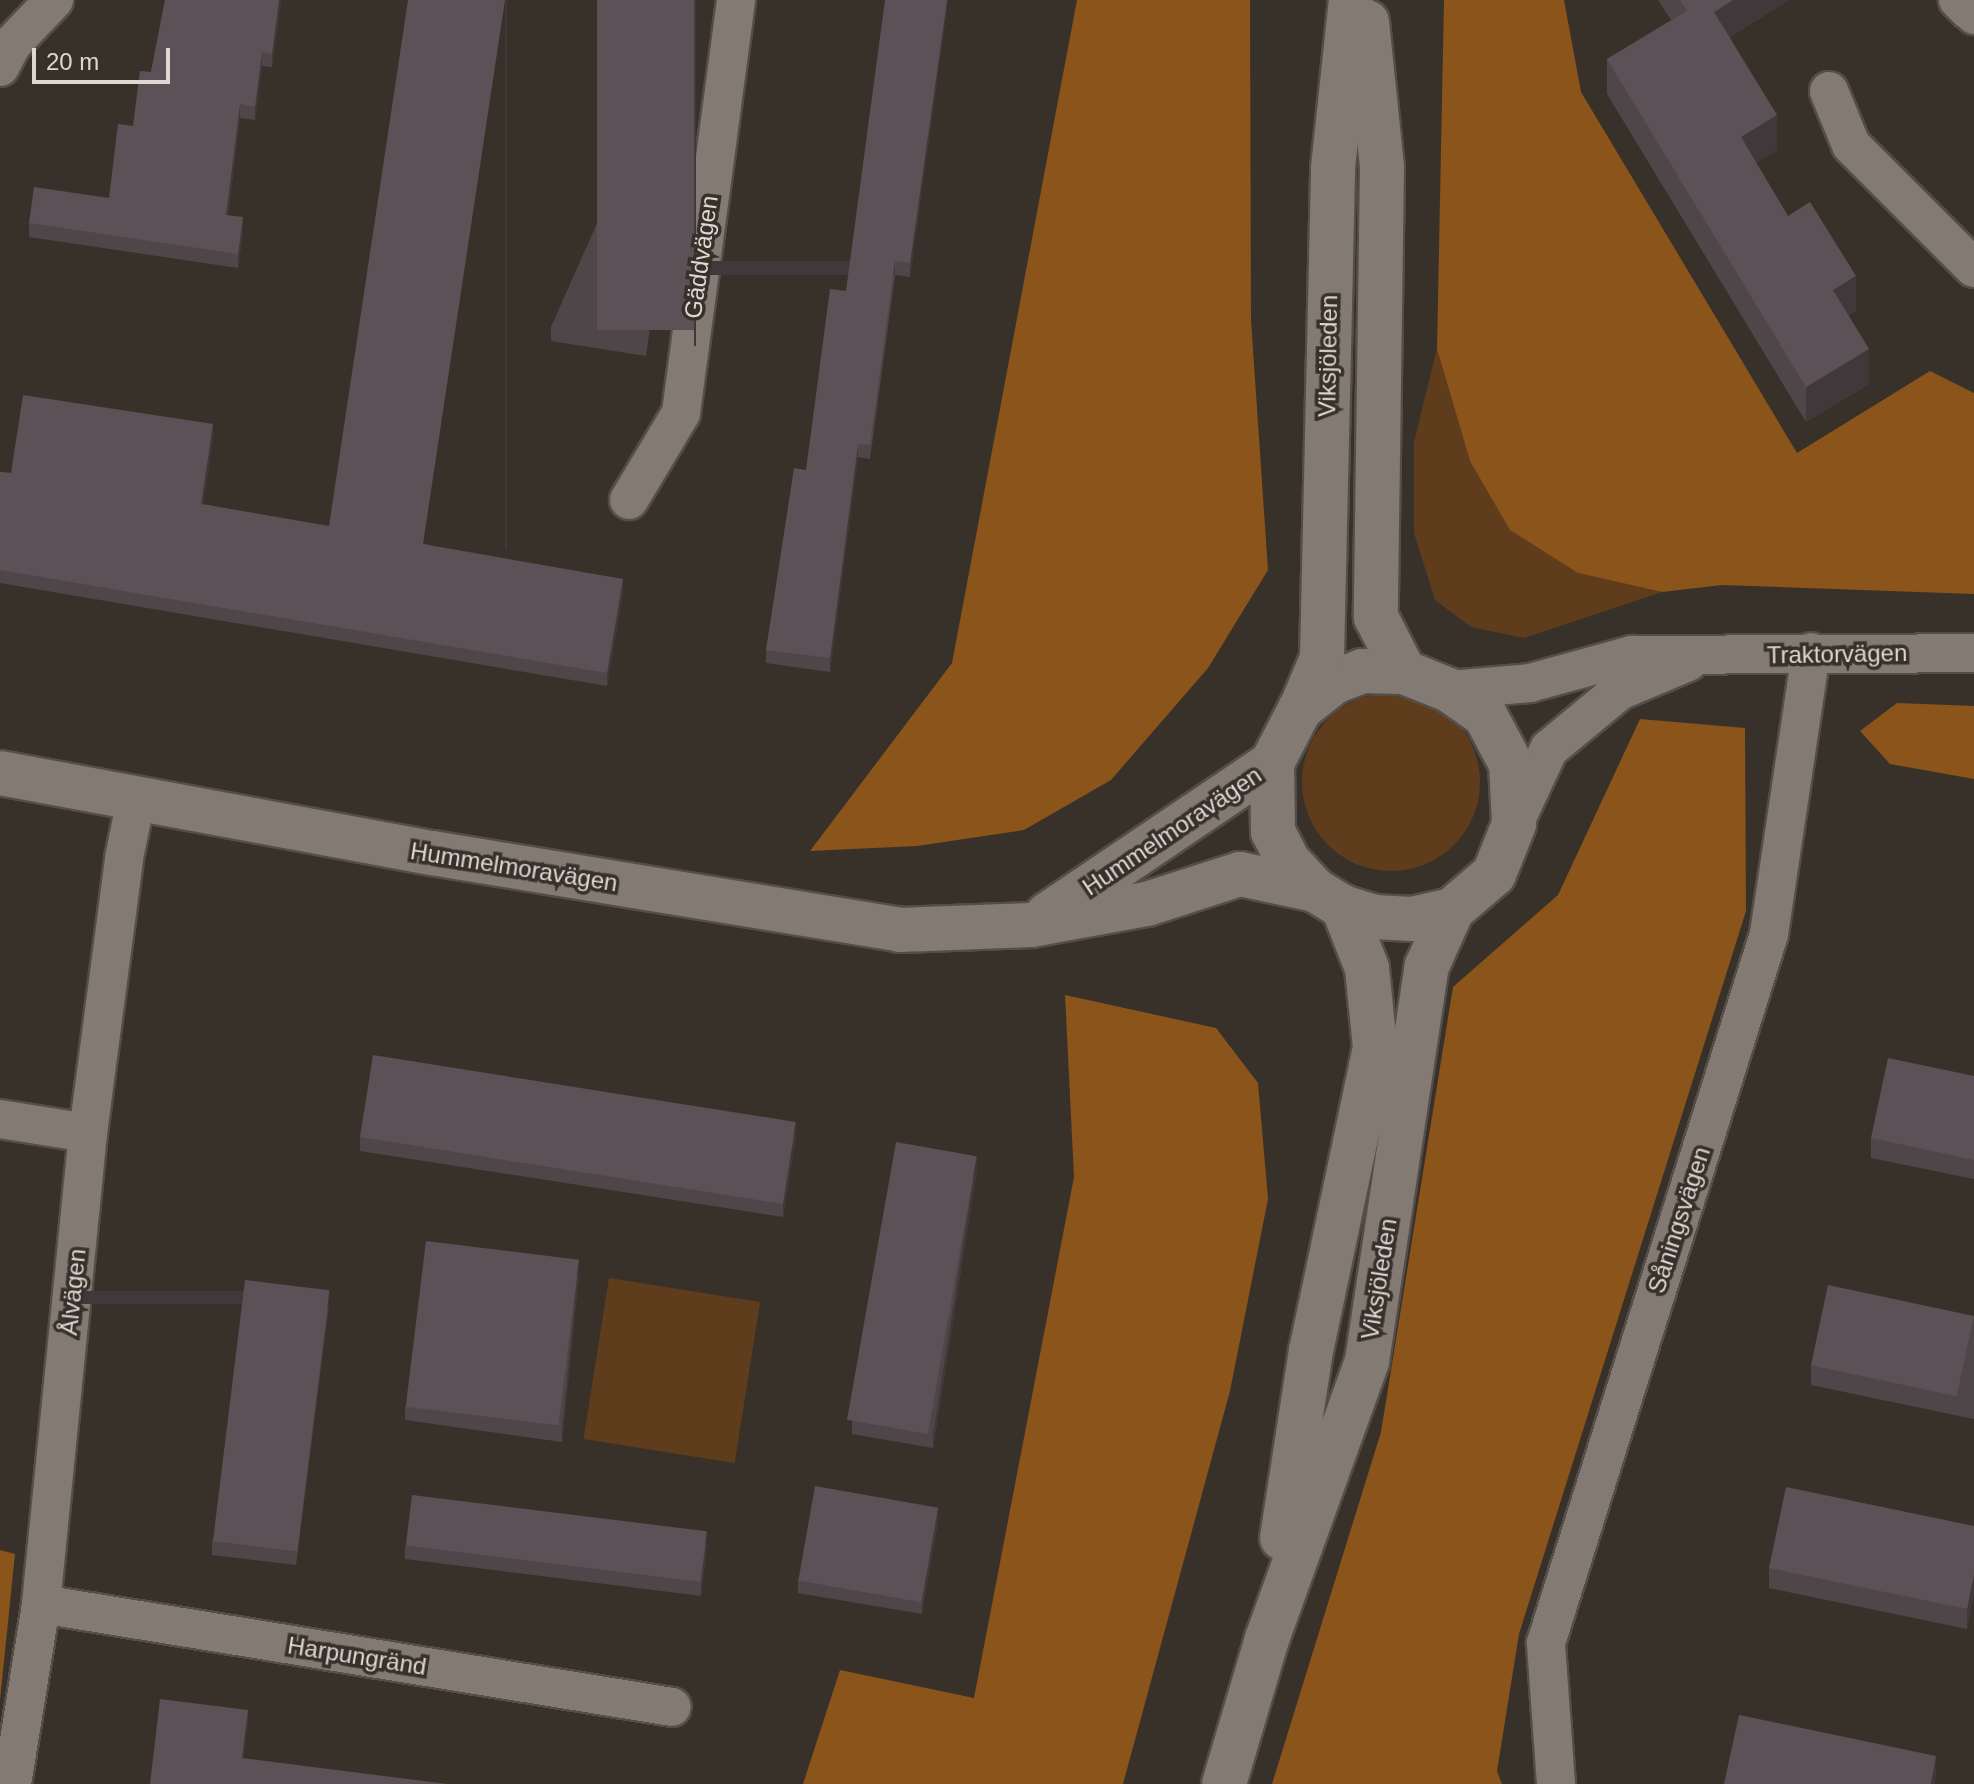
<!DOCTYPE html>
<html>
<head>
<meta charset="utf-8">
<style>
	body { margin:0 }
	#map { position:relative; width:1974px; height:1784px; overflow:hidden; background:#38312a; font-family:Helvetica,sans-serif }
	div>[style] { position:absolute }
	.green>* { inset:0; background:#5f3d1c; transform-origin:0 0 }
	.round { border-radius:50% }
	.forest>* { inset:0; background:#8a541a }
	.roads { filter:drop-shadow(2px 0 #544e49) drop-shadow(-2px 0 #544e49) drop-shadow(0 2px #544e49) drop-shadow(0 -2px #544e49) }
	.street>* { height:38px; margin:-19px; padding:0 19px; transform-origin:19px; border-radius:19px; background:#837b73 }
	.secondary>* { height:44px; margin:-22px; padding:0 22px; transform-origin:22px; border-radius:22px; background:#837b73 }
	.wall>* { inset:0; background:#4f464a }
	.shaded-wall>* { inset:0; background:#40393c; transform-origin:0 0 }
	.building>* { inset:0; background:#5c5156; transform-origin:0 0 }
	span { translate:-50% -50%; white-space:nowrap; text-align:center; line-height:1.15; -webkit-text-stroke:7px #38312a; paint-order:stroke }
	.street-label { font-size:24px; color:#ddd8d4 }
	.scale { position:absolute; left:32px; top:48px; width:138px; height:36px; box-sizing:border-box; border:4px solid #ddd8d4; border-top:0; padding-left:10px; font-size:24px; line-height:28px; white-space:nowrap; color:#ddd8d4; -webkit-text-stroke:6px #38312a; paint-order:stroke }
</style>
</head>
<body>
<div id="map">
	<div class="green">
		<div style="clip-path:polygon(1437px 349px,1470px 461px,1578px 573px,1662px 592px,1524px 638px,1471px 627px,1435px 600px,1414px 533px,1414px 442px)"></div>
		<div class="round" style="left:1302px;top:693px;width:178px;height:178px"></div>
		<div style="left:609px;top:1278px;width:153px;height:163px;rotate:9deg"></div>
	</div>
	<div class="forest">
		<div style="clip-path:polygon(1077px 0,1250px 0,1251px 320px,1268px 570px,1208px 668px,1111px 780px,1024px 830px,917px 846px,810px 851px,952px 663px)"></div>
		<div style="clip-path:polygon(1444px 0,1564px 0,1581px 92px,1797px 453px,1930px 371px,1974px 393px,1974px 594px,1722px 585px,1662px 592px,1578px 573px,1510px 530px,1470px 461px,1437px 349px)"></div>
		<div style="clip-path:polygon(1897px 703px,1974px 706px,1974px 779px,1890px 764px,1860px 731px)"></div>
		<div style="clip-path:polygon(1640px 719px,1745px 728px,1746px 911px,1519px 1634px,1497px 1771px,1502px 1784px,1272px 1784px,1381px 1432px,1453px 987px,1558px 895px)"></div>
		<div style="clip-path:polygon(1065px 995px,1216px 1028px,1258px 1083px,1268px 1199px,1230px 1391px,1123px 1784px,803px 1784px,840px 1670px,974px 1698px,1074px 1177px)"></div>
		<div style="clip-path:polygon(0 1550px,15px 1554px,0 1700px)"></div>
	</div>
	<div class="roads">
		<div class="street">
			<div style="left:1958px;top:0;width:22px;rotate:43deg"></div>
			<div style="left:0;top:67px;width:26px;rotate:-62deg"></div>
			<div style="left:12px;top:44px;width:61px;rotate:-46.3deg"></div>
			<div style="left:1829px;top:91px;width:58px;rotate:67.8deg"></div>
			<div style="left:1851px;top:145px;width:174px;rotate:45deg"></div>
			<div style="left:629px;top:500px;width:101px;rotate:-59.1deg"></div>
			<div style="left:681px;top:413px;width:417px;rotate:-82.4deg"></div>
			<div style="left:1449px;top:690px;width:81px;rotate:-4.9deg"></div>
			<div style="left:1530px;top:683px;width:106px;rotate:-15.4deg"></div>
			<div style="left:1632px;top:655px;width:342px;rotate:-0.3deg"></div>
			<div style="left:1514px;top:824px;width:83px;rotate:-65deg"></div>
			<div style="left:1549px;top:749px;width:91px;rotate:-39.6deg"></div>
			<div style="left:1619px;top:691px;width:75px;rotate:-22.8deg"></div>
			<div style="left:0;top:1119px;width:89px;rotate:9deg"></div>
			<div style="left:41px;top:1604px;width:639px;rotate:9.27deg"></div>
			<div style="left:12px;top:1784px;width:182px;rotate:-80.8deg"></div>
			<div style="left:41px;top:1604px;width:473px;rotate:-84.3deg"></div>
			<div style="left:88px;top:1133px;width:277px;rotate:-82.5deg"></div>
			<div style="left:124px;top:858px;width:59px;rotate:-78.3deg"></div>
			<div style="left:1556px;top:1784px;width:141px;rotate:-94.1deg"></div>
			<div style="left:1546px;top:1643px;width:743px;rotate:-72.54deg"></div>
			<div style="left:1769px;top:934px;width:285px;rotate:-81.5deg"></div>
		</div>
		<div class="secondary">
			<div style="left:1367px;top:22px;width:146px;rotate:84.1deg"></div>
			<div style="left:1382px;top:167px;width:450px;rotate:90.8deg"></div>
			<div style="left:1376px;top:617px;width:62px;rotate:63deg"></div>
			<div style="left:1362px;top:671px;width:42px;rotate:1.4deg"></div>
			<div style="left:1404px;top:672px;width:48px;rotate:21.8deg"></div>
			<div style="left:1449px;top:690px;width:44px;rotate:34.8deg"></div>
			<div style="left:1485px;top:715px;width:55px;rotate:62deg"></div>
			<div style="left:1511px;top:764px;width:60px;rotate:87.1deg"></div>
			<div style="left:1514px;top:824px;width:54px;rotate:111.8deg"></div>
			<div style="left:1494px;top:874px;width:55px;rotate:139.4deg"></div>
			<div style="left:1452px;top:910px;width:41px;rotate:167.3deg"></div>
			<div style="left:1412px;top:919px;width:37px;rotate:-177deg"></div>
			<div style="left:1375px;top:917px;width:34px;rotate:-163deg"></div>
			<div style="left:1343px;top:907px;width:33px;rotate:-149deg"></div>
			<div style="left:1315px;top:890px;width:40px;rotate:-133deg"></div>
			<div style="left:1288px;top:861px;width:33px;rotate:-117deg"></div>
			<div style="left:1273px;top:832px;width:69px;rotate:-90.8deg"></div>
			<div style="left:1272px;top:763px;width:61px;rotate:-62.6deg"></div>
			<div style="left:1300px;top:709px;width:43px;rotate:-38.5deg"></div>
			<div style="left:1334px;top:682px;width:30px;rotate:-21deg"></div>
			<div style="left:1301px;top:708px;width:54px;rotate:-67.2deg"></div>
			<div style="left:1322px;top:658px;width:490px;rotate:-88.7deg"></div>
			<div style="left:1333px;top:168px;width:169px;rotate:-83.9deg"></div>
			<div style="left:0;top:773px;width:439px;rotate:10.5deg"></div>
			<div style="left:432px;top:853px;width:474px;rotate:9.3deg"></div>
			<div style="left:900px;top:930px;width:131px;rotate:-2.2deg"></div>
			<div style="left:1031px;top:925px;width:118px;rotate:-10.3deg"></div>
			<div style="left:1147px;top:904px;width:98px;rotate:-17.9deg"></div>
			<div style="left:1240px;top:874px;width:77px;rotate:12deg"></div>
			<div style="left:1047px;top:915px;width:272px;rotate:-34deg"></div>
			<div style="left:1282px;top:1538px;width:189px;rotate:-81.2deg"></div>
			<div style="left:1311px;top:1351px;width:311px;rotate:-78.1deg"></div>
			<div style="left:1375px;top:1047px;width:79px;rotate:-95.8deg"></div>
			<div style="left:1367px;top:968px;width:66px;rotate:-111.5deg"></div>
			<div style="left:1224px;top:1784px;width:151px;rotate:-73.5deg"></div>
			<div style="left:1267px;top:1639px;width:295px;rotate:-70.2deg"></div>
			<div style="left:1367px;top:1361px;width:400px;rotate:-81.4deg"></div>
			<div style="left:1427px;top:966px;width:61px;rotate:-65.9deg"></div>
		</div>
	</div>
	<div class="wall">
		<div style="clip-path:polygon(165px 0,281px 0,272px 67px,262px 66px,255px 120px,240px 118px,228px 215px,243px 231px,238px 268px,29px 237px,29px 223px,109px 198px,151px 72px)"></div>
		<div style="clip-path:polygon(696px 0,646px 356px,551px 341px,551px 327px)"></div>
		<div style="clip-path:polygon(948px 0,910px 277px,895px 275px,870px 459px,858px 457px,830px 672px,766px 663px,766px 650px,846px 291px)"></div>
		<div style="clip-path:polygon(1658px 0,1789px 0,1730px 37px,1777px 150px,1756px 163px,1788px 216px,1856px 311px,1848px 316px,1869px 384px,1806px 422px,1607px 94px,1607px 59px,1671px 20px)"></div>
		<div style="clip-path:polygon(213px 438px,203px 504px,425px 544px,623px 592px,607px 686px,0 583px,0 472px,11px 473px)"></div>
		<div style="clip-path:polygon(1974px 1076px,1974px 1179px,1871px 1158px,1871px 1138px)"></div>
		<div style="clip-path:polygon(796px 1135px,783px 1217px,360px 1151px,360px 1137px)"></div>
		<div style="clip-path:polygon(977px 1169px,933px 1448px,852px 1434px,852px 1421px)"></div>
		<div style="clip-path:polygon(579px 1274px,562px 1442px,405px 1420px,405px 1407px)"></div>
		<div style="clip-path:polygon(329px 1304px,296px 1565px,212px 1555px,212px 1541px)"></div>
		<div style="clip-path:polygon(1974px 1316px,1974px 1419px,1811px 1385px,1811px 1365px)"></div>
		<div style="clip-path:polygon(938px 1521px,922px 1614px,798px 1593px,798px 1580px)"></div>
		<div style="clip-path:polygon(1974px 1526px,1967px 1629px,1769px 1588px,1769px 1568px)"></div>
		<div style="clip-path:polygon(707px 1545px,701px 1596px,405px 1559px,405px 1546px)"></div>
	</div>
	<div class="shaded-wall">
		<div style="clip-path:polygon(279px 0,281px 0,272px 67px,272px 54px)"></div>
		<div style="left:505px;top:0;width:2px;height:550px"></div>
		<div style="left:694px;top:0;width:2px;height:346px"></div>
		<div style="clip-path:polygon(947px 0,948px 0,910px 277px,910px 263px)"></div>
		<div style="clip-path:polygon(1733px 0,1789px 0,1714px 47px,1714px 12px)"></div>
		<div style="clip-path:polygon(262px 52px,262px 66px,255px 120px,255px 107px)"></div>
		<div style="clip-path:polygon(240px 104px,240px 118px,226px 228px,226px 215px)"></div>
		<div style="clip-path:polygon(1777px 115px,1777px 150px,1741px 172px,1741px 137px)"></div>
		<div style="clip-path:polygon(243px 217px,243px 231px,238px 268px,238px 254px)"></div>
		<div style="left:895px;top:261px;width:14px;height:186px;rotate:90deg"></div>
		<div style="clip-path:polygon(1856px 276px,1856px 311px,1833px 325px,1833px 290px)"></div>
		<div style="clip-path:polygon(1869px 349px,1869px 384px,1806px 422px,1806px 387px)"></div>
		<div style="clip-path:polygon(213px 424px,213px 438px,201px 518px,201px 504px)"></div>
		<div style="clip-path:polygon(858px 444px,858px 457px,830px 672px,830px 658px)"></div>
		<div style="clip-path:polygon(623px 579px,623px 592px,607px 686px,607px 673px)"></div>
		<div style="clip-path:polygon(796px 1122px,796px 1135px,783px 1217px,783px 1204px)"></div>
		<div style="clip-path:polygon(977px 1156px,977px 1169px,933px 1448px,933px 1434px)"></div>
		<div style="clip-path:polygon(579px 1260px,579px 1274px,562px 1442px,562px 1428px)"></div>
		<div style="left:329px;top:1291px;width:13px;height:263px;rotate:90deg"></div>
		<div style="clip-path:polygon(938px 1508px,938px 1521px,922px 1614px,922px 1601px)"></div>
		<div style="clip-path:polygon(707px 1532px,707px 1545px,701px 1596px,701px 1582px)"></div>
		<div style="clip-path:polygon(1974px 1575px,1974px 1595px,1967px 1629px,1967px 1609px)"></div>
		<div style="clip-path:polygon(248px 1710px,248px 1723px,242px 1772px,242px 1758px)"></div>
		<div style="clip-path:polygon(1936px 1756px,1936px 1776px,1935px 1784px,1931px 1784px)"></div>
	</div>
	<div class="building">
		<div style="clip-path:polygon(165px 0,279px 0,272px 54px,262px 52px,255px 107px,240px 104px,226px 215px,243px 217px,238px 254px,29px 223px,34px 187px,109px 198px,118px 124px,133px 126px,140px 71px,151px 72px)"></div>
		<div style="clip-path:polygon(408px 0,505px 0,423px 544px,623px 579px,607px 673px,0 570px,0 472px,11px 473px,23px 395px,213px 424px,201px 504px,329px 526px)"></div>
		<div style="left:597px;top:0;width:97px;height:330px"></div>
		<div style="clip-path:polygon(885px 0,947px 0,910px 263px,895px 261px,870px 445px,858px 444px,830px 658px,766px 650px,794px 468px,806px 470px,830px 289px,846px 291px)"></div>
		<div style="clip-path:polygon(1680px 0,1733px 0,1714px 12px,1777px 115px,1741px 137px,1788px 216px,1810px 202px,1856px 276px,1833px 290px,1869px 349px,1806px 387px,1607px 59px,1687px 11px)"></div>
		<div style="left:373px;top:1055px;width:428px;height:83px;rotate:9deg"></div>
		<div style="clip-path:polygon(1888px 1058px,1974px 1076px,1974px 1160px,1871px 1138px)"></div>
		<div style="left:896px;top:1142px;width:82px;height:282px;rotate:10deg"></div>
		<div style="left:426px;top:1241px;width:154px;height:167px;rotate:7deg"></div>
		<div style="left:245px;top:1280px;width:85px;height:263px;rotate:7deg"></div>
		<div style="left:1828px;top:1285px;width:149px;height:82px;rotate:12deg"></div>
		<div style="left:815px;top:1486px;width:125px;height:96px;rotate:10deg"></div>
		<div style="clip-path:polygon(1786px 1487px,1974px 1526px,1974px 1575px,1967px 1609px,1769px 1568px)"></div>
		<div style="left:412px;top:1495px;width:297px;height:51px;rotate:7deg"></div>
		<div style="clip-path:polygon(160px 1699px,248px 1710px,242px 1758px,447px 1784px,150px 1784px)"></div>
		<div style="clip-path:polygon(1739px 1715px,1936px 1756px,1931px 1784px,1724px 1784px)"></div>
	</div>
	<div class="street-label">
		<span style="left:701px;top:257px;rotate:-82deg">Gäddvägen</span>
		<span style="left:1328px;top:356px;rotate:-89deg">Viksjöleden</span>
		<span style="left:1837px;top:654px;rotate:-1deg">Traktorvägen</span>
		<span style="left:1172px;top:831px;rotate:-34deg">Hummelmoravägen</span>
		<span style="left:514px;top:867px;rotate:9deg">Hummelmoravägen</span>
		<span style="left:1679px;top:1220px;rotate:-72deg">Såningsvägen</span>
		<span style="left:1379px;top:1279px;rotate:-81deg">Viksjöleden</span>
		<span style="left:73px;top:1292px;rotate:-84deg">Ålvägen</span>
		<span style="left:357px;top:1656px;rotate:9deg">Harpungränd</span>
	</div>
	<div class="scale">20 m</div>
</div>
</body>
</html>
